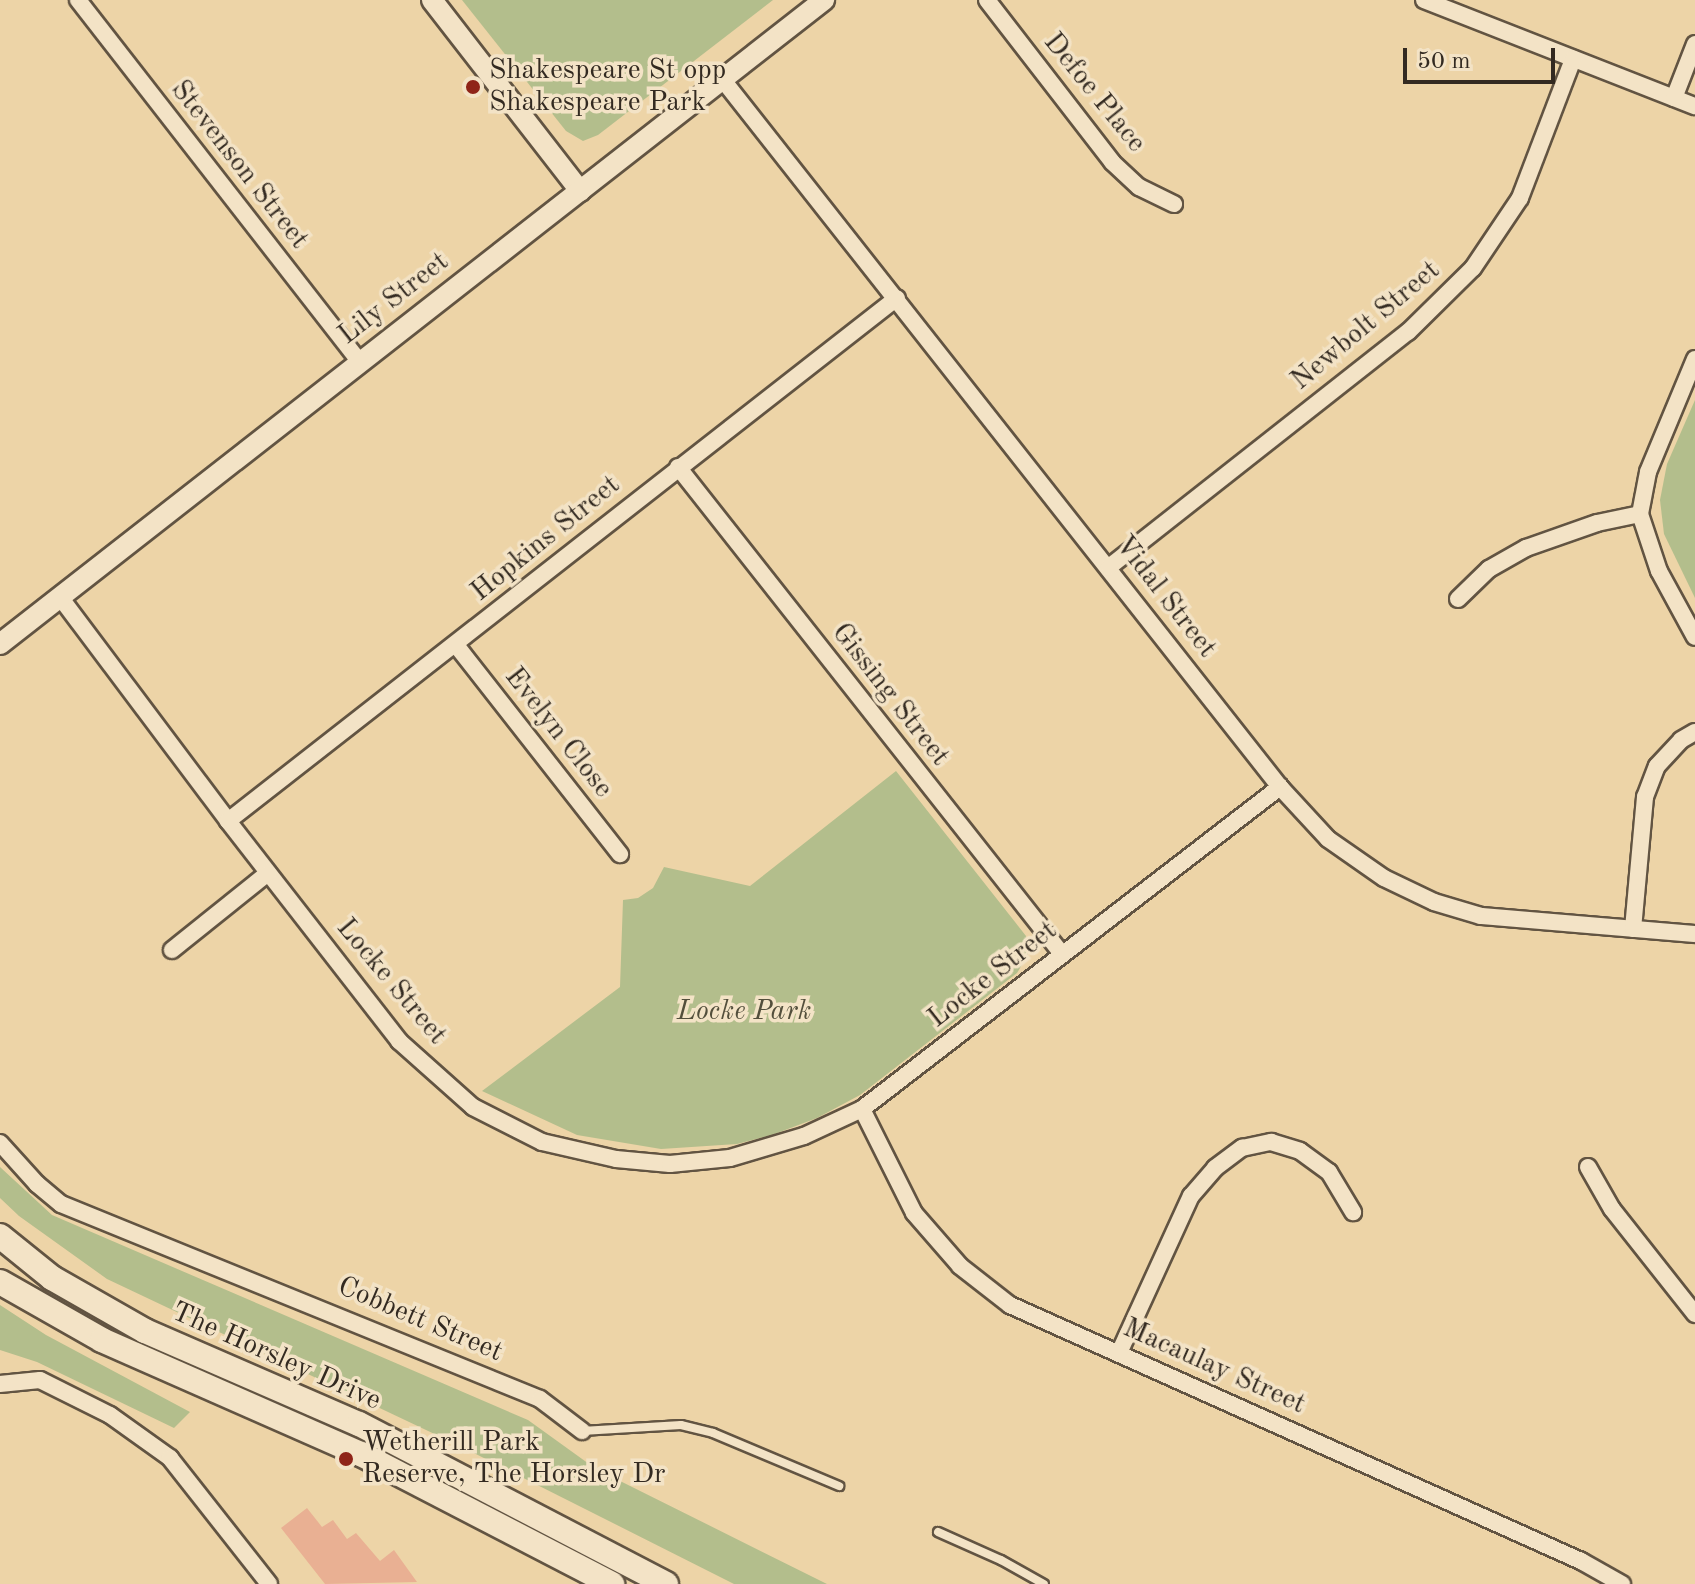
<!DOCTYPE html>
<html>
<head>
<meta charset="utf-8">
<style>
	body { margin:0 }
	#map { position:relative; width:1695px; height:1584px; overflow:hidden; background:#edd4a7; font-family:"Old Standard TT",serif }
	div>[style] { position:absolute }
	.green>* { inset:0; background:#b3be8c }
	.building>* { inset:0; background:#e9b093 }
	.roads { filter:drop-shadow(2px 0 #625442) drop-shadow(-2px 0 #625442) drop-shadow(0 2px #625442) drop-shadow(0 -2px #625442) }
	.service>* { height:8px; margin:-4px; padding:0 4px; transform-origin:4px; border-radius:4px; background:#f3e3c6 }
	.minor>* { height:16px; margin:-8px; padding:0 8px; transform-origin:8px; border-radius:8px; background:#f3e3c6 }
	.tertiary>* { height:20px; margin:-10px; padding:0 10px; transform-origin:10px; border-radius:10px; background:#f3e3c6 }
	.secondary>* { height:24px; margin:-12px; padding:0 12px; transform-origin:12px; border-radius:12px; background:#f3e3c6 }
	.dots>* { width:22px; height:22px; translate:-50% -50%; box-sizing:border-box; border:4px solid #f3e3c6; border-radius:50% }
	span { translate:-50% -50%; white-space:nowrap; text-align:center; line-height:1.15; -webkit-text-stroke:7px #f3e3c6; paint-order:stroke }
	.poi-label { font-size:28px; color:#332a21 }
	.left { translate:0 -50%; text-align:left }
	.street-label { font-size:28px; color:#332a21 }
	.park-label { font-size:28px; color:#534f3c; font-style:italic }
	.scale { position:absolute; left:1403px; top:48px; width:152px; height:36px; box-sizing:border-box; border:4px solid #332a21; border-top:0; padding-left:10px; font-size:24px; line-height:28px; white-space:nowrap; color:#332a21; -webkit-text-stroke:6px #f3e3c6; paint-order:stroke }
</style>
</head>
<body>
<div id="map">
	<div class="green">
		<div style="clip-path:polygon(462px 0,773px 0,598px 135px,583px 141px,566px 131px)"></div>
		<div style="clip-path:polygon(1695px 400px,1695px 598px,1664px 534px,1660px 500px,1667px 464px)"></div>
		<div style="clip-path:polygon(896px 771px,1026px 936px,1028px 955px,1017px 973px,860px 1095px,817px 1118px,772px 1135px,737px 1144px,661px 1149px,577px 1135px,482px 1091px,620px 987px,623px 900px,638px 898px,653px 888px,664px 867px,750px 886px)"></div>
		<div style="clip-path:polygon(0 1167px,52px 1215px,528px 1420px,596px 1469px,827px 1584px,734px 1584px,464px 1448px,107px 1279px,19px 1216px,0 1198px)"></div>
		<div style="clip-path:polygon(0 1305px,46px 1335px,190px 1412px,174px 1428px,37px 1362px,0 1350px)"></div>
	</div>
	<div class="building">
		<div style="clip-path:polygon(307px 1508px,322px 1527px,333px 1520px,347px 1539px,356px 1533px,380px 1561px,394px 1550px,417px 1582px,325px 1584px,281px 1528px)"></div>
	</div>
	<div class="roads">
		<div class="service">
			<div style="left:582px;top:1431px;width:99px;rotate:-3.5deg"></div>
			<div style="left:681px;top:1425px;width:33px;rotate:14deg"></div>
			<div style="left:713px;top:1433px;width:137px;rotate:22.8deg"></div>
			<div style="left:938px;top:1532px;width:69px;rotate:24deg"></div>
			<div style="left:1001px;top:1560px;width:49px;rotate:29.2deg"></div>
		</div>
		<div class="minor">
			<div style="left:78px;top:0;width:457px;rotate:52.1deg"></div>
			<div style="left:987px;top:0;width:205px;rotate:52.3deg"></div>
			<div style="left:1112px;top:162px;width:37px;rotate:43deg"></div>
			<div style="left:1139px;top:187px;width:39px;rotate:26deg"></div>
			<div style="left:1424px;top:0;width:291px;rotate:21.4deg"></div>
			<div style="left:723px;top:80px;width:900px;rotate:51.77deg"></div>
			<div style="left:1280px;top:787px;width:71px;rotate:47.3deg"></div>
			<div style="left:1328px;top:839px;width:68px;rotate:34.9deg"></div>
			<div style="left:1384px;top:878px;width:55px;rotate:25.6deg"></div>
			<div style="left:1434px;top:902px;width:49px;rotate:16.6deg"></div>
			<div style="left:1481px;top:916px;width:215px;rotate:4.8deg"></div>
			<div style="left:1674px;top:98px;width:58px;rotate:-68.7deg"></div>
			<div style="left:1695px;top:359px;width:122px;rotate:112.6deg"></div>
			<div style="left:1648px;top:472px;width:43px;rotate:100.8deg"></div>
			<div style="left:1640px;top:514px;width:60px;rotate:71.6deg"></div>
			<div style="left:1659px;top:571px;width:75px;rotate:61.4deg"></div>
			<div style="left:678px;top:467px;width:620px;rotate:51.74deg"></div>
			<div style="left:1109px;top:567px;width:380px;rotate:-38.2deg"></div>
			<div style="left:1408px;top:332px;width:91px;rotate:-44.6deg"></div>
			<div style="left:1473px;top:268px;width:84px;rotate:-56.1deg"></div>
			<div style="left:1520px;top:198px;width:149px;rotate:-69.1deg"></div>
			<div style="left:60px;top:597px;width:280px;rotate:53.1deg"></div>
			<div style="left:228px;top:821px;width:279px;rotate:52.1deg"></div>
			<div style="left:399px;top:1041px;width:99px;rotate:41.7deg"></div>
			<div style="left:473px;top:1107px;width:77px;rotate:26.9deg"></div>
			<div style="left:542px;top:1142px;width:76px;rotate:12.9deg"></div>
			<div style="left:616px;top:1159px;width:54px;rotate:5.3deg"></div>
			<div style="left:670px;top:1164px;width:60px;rotate:-5.7deg"></div>
			<div style="left:730px;top:1158px;width:77px;rotate:-16.6deg"></div>
			<div style="left:804px;top:1136px;width:64px;rotate:-25deg"></div>
			<div style="left:862px;top:1109px;width:528px;rotate:-37.61deg"></div>
			<div style="left:1458px;top:599px;width:43px;rotate:-44.1deg"></div>
			<div style="left:1489px;top:569px;width:43px;rotate:-29.6deg"></div>
			<div style="left:1526px;top:548px;width:75px;rotate:-19.4deg"></div>
			<div style="left:1597px;top:523px;width:44px;rotate:-11.8deg"></div>
			<div style="left:456px;top:645px;width:266px;rotate:51.9deg"></div>
			<div style="left:228px;top:821px;width:849px;rotate:-38.02deg"></div>
			<div style="left:1633px;top:929px;width:133px;rotate:-84.8deg"></div>
			<div style="left:1645px;top:797px;width:33px;rotate:-69deg"></div>
			<div style="left:1657px;top:766px;width:35px;rotate:-47deg"></div>
			<div style="left:1681px;top:740px;width:16px;rotate:-30deg"></div>
			<div style="left:172px;top:950px;width:123px;rotate:-38.7deg"></div>
			<div style="left:862px;top:1109px;width:116px;rotate:63.4deg"></div>
			<div style="left:914px;top:1213px;width:70px;rotate:49deg"></div>
			<div style="left:960px;top:1266px;width:63px;rotate:38deg"></div>
			<div style="left:1010px;top:1305px;width:626px;rotate:24.15deg"></div>
			<div style="left:1581px;top:1561px;width:47px;rotate:29.3deg"></div>
			<div style="left:0;top:1143px;width:55px;rotate:47.9deg"></div>
			<div style="left:37px;top:1184px;width:31px;rotate:40deg"></div>
			<div style="left:61px;top:1204px;width:517px;rotate:22.15deg"></div>
			<div style="left:540px;top:1399px;width:53px;rotate:37.3deg"></div>
			<div style="left:1588px;top:1167px;width:48px;rotate:60.3deg"></div>
			<div style="left:1612px;top:1209px;width:134px;rotate:51.7deg"></div>
			<div style="left:1119px;top:1353px;width:173px;rotate:-65.4deg"></div>
			<div style="left:1191px;top:1196px;width:37px;rotate:-49deg"></div>
			<div style="left:1215px;top:1168px;width:34px;rotate:-37deg"></div>
			<div style="left:1242px;top:1148px;width:30px;rotate:-12deg"></div>
			<div style="left:1271px;top:1142px;width:30px;rotate:17deg"></div>
			<div style="left:1300px;top:1151px;width:36px;rotate:36deg"></div>
			<div style="left:1329px;top:1172px;width:47px;rotate:59deg"></div>
			<div style="left:0;top:1384px;width:40px;rotate:-5.7deg"></div>
			<div style="left:40px;top:1380px;width:78px;rotate:26.6deg"></div>
			<div style="left:110px;top:1415px;width:74px;rotate:35.6deg"></div>
			<div style="left:170px;top:1458px;width:160px;rotate:51.8deg"></div>
		</div>
		<div class="tertiary">
			<div style="left:432px;top:0;width:242px;rotate:52.2deg"></div>
			<div style="left:0;top:644px;width:1046px;rotate:-38.01deg"></div>
		</div>
		<div class="secondary">
			<div style="left:0;top:1236px;width:67px;rotate:38.9deg"></div>
			<div style="left:52px;top:1278px;width:107px;rotate:29.7deg"></div>
			<div style="left:145px;top:1331px;width:233px;rotate:23.5deg"></div>
			<div style="left:359px;top:1424px;width:346px;rotate:27.5deg"></div>
			<div style="left:0;top:1282px;width:117px;rotate:29.6deg"></div>
			<div style="left:102px;top:1340px;width:283px;rotate:23.8deg"></div>
			<div style="left:361px;top:1454px;width:283px;rotate:27.4deg"></div>
		</div>
	</div>
	<div class="dots">
		<div style="left:473px;top:87px;background:#8f2418"></div>
		<div style="left:346px;top:1459px;background:#8f2418"></div>
	</div>
	<div class="poi-label">
		<span class="left" style="left:489px;top:87px">Shakespeare St opp<br>Shakespeare Park</span>
		<span class="left" style="left:362px;top:1459px">Wetherill Park<br>Reserve, The Horsley Dr</span>
	</div>
	<div class="street-label">
		<span style="left:1094px;top:93px;rotate:51deg">Defoe Place</span>
		<span style="left:239px;top:165px;rotate:52deg">Stevenson Street</span>
		<span style="left:394px;top:299px;rotate:-38deg">Lily Street</span>
		<span style="left:1366px;top:326px;rotate:-40deg">Newbolt Street</span>
		<span style="left:546px;top:539px;rotate:-39deg">Hopkins Street</span>
		<span style="left:1165px;top:597px;rotate:52deg">Vidal Street</span>
		<span style="left:890px;top:695px;rotate:52deg">Gissing Street</span>
		<span style="left:558px;top:733px;rotate:52deg">Evelyn Close</span>
		<span style="left:993px;top:975px;rotate:-38deg">Locke Street</span>
		<span style="left:391px;top:982px;rotate:50deg">Locke Street</span>
		<span style="left:420px;top:1320px;rotate:23deg">Cobbett Street</span>
		<span style="left:276px;top:1357px;rotate:24deg">The Horsley Drive</span>
		<span style="left:1214px;top:1367px;rotate:24deg">Macaulay Street</span>
	</div>
	<div class="park-label">
		<span style="left:744px;top:1012px">Locke Park</span>
	</div>
	<div class="scale">50 m</div>
</div>
</body>
</html>
